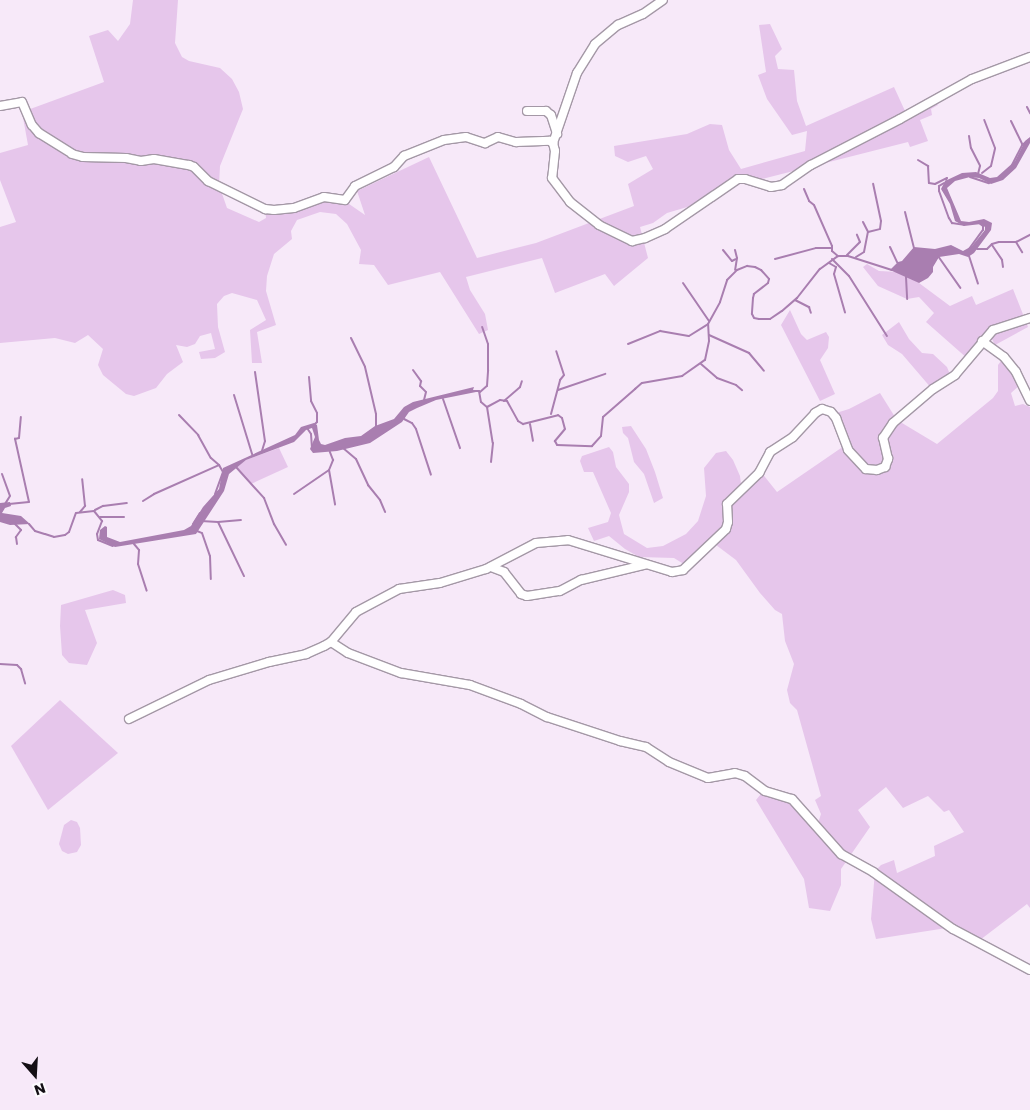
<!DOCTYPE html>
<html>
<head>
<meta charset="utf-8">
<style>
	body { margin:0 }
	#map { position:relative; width:1030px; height:1110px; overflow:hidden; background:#f7e9f9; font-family:Poppins,sans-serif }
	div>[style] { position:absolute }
	.green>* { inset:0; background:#e6c6eb }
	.water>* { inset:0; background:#a97eb0 }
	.stream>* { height:2px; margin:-1px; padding:0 1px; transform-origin:1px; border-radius:1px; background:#a97eb0 }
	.roads { filter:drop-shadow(1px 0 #a498a6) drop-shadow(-1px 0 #a498a6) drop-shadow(0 1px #a498a6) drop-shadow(0 -1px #a498a6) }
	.minor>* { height:8px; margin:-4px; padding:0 4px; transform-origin:4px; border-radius:4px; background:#fff }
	span { translate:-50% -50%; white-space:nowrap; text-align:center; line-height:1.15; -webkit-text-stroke:4px #fdfafe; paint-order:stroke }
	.north { position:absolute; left:10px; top:1050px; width:50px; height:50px; -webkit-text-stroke:4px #fdfafe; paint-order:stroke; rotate:161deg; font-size:14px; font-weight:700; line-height:20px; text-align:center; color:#140f15 }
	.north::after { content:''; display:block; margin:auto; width:18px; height:22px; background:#140f15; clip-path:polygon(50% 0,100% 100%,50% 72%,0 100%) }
</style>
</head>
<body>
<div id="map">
	<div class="green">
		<div style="clip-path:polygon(133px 0,178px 0,175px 43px,182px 57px,189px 61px,220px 68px,232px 79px,239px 92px,243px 109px,220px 166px,219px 185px,227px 208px,259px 222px,266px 218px,265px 209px,339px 197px,365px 215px,357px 191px,429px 157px,477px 258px,536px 243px,634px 206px,628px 184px,653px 169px,646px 156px,628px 162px,615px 156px,614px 146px,687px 134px,710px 124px,722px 125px,729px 150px,741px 169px,805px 151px,807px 131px,792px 135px,767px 99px,758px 75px,766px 72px,759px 25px,770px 24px,782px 49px,775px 56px,778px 69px,794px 70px,797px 101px,806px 126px,894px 87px,905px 111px,934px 97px,938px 105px,931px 109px,932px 115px,920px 120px,928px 141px,910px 147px,908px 142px,754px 181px,748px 177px,694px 205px,667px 213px,653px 223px,640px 227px,648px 258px,614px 286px,605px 274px,555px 293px,542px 258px,466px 277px,470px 290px,485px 314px,488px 330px,479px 334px,440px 272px,388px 285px,374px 265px,359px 264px,361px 250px,347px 224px,336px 214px,320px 212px,297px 220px,291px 231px,292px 239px,274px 254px,267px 276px,266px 291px,276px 325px,257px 332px,262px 363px,252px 363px,250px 330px,266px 320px,257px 300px,232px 293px,224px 296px,217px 304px,218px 327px,225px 352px,215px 358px,201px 359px,199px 352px,215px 349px,211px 333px,200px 336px,195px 344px,187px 347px,176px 345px,183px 362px,167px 374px,156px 388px,134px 396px,126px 394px,103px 375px,98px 365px,103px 349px,88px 335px,75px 343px,55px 338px,0 343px,0 227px,16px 222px,0 180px,0 153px,28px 145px,22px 112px,104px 82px,89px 36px,108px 30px,118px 41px,130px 24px)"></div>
		<div style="clip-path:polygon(867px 264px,879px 271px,899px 272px,919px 283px,950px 306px,972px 296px,976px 305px,1013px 289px,1028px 327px,995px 345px,989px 333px,968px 359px,926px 322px,934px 313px,919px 297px,907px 299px,878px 286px,863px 267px)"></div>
		<div style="clip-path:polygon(790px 310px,801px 334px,807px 340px,826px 332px,829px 337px,828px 348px,820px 360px,835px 394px,820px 401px,781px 325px)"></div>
		<div style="clip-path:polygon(899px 322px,909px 339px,922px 353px,933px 354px,947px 367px,951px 377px,932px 389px,902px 354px,888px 345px,882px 335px)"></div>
		<div style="clip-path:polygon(1004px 357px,1021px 384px,1011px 393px,1015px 406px,1023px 404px,1030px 407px,1030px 908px,1027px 904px,980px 940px,971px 934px,953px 927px,876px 939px,871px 919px,875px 871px,881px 865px,894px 860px,897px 873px,935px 856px,934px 846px,964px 832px,949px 810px,944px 812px,928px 796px,903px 808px,886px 787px,858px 810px,870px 827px,841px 869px,841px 885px,830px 911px,809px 908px,804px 879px,756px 800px,765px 789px,790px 798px,817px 826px,821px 814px,815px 800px,821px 796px,797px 710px,790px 703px,787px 690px,794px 664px,785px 641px,782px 614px,775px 610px,760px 593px,736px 560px,712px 542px,687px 566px,674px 558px,639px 557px,625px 549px,609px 536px,594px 541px,588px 528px,608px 522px,611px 513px,593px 472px,584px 472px,580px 461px,582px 456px,609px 447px,613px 452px,616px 467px,629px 484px,629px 492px,619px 515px,624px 534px,647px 548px,663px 546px,686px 534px,698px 521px,706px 496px,704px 468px,716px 453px,726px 451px,733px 460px,740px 476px,742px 492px,761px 472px,777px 492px,844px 446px,831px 419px,836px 413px,849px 409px,880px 393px,895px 417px,902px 423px,937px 444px,993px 398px,998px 391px,998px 365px)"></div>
		<div style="clip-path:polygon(631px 426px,646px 449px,655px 472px,663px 498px,654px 503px,644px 474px,634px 462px,628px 438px,623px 433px,622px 427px)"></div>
		<div style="clip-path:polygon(279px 448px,288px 467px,251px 484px,237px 467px,246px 460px)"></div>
		<div style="clip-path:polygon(113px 590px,125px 595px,126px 603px,85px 610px,97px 643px,87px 665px,69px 663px,62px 655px,60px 626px,61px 605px)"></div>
		<div style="clip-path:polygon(60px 700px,118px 753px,48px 810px,11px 746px)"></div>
		<div style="clip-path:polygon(71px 820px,77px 822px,80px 828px,81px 845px,77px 852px,68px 854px,62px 851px,59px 844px,64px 825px)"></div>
	</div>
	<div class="water">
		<div style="clip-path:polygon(1030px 137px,1030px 143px,1016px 168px,1003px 180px,991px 184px,979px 178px,970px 177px,955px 181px,947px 188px,961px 221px,969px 222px,984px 219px,992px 223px,991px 230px,974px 253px,968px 257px,959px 254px,939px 257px,933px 267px,933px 272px,928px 278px,919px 283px,890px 270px,898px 262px,902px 261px,914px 247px,935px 249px,951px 245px,963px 251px,972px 246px,985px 230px,985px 227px,981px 224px,964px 226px,955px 221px,950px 204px,941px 189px,945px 181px,962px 173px,976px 172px,990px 178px,997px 177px,1015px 161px,1025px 141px)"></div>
		<div style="clip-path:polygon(474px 387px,473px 390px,476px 392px,436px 400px,417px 408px,409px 412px,402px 422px,370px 443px,337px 451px,313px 453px,310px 449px,315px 437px,312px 428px,306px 430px,294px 442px,246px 460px,229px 474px,224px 491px,196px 534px,115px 547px,99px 539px,100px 530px,105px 526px,107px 527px,107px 537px,120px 542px,184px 530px,191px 526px,203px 507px,219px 489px,223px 468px,295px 435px,301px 427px,314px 423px,317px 425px,319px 440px,321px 444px,325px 445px,345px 438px,361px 436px,375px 426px,394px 419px,404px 407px,413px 402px)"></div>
		<div style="clip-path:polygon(10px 502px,11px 506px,5px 508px,2px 513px,21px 516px,30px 524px,10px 525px,0 522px,0 503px)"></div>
	</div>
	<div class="stream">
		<div style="left:1027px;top:107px;width:7px;rotate:63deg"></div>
		<div style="left:1011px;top:121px;width:25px;rotate:64deg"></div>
		<div style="left:969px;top:136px;width:12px;rotate:81deg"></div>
		<div style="left:971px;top:148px;width:20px;rotate:63deg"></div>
		<div style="left:980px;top:166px;width:8px;rotate:104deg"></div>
		<div style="left:918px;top:160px;width:12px;rotate:31deg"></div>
		<div style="left:928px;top:166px;width:17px;rotate:87deg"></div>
		<div style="left:929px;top:183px;width:6px;rotate:9deg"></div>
		<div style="left:935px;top:184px;width:13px;rotate:-27deg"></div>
		<div style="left:947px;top:178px;width:2px;rotate:117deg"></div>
		<div style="left:1012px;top:165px;width:22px;rotate:-63deg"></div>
		<div style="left:1022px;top:145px;width:10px;rotate:-37deg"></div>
		<div style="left:982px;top:173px;width:11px;rotate:-38deg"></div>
		<div style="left:991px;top:166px;width:18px;rotate:-77deg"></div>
		<div style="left:995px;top:148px;width:30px;rotate:-111deg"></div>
		<div style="left:970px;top:177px;width:20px;rotate:18deg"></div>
		<div style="left:944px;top:183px;width:6px;rotate:149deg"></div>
		<div style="left:939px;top:186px;width:5px;rotate:90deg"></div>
		<div style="left:939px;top:191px;width:29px;rotate:70deg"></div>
		<div style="left:949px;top:218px;width:6px;rotate:59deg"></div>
		<div style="left:952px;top:223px;width:12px;rotate:9deg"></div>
		<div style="left:804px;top:189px;width:13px;rotate:67deg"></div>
		<div style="left:809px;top:201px;width:6px;rotate:39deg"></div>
		<div style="left:814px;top:205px;width:45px;rotate:66.3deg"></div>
		<div style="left:832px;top:246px;width:5px;rotate:90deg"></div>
		<div style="left:832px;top:251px;width:8px;rotate:40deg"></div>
		<div style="left:905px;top:212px;width:38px;rotate:76deg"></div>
		<div style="left:863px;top:222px;width:11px;rotate:63deg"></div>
		<div style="left:1016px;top:242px;width:12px;rotate:59deg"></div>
		<div style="left:992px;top:245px;width:18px;rotate:56deg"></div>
		<div style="left:1002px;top:260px;width:7px;rotate:82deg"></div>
		<div style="left:890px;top:247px;width:17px;rotate:65deg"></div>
		<div style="left:969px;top:249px;width:24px;rotate:-54deg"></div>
		<div style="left:983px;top:230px;width:4px;rotate:-90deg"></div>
		<div style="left:983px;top:226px;width:5px;rotate:-143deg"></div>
		<div style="left:977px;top:249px;width:10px"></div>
		<div style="left:987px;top:249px;width:7px;rotate:-45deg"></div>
		<div style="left:992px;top:244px;width:7px;rotate:-16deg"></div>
		<div style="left:999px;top:242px;width:17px"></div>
		<div style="left:1016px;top:242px;width:16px;rotate:-27deg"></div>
		<div style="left:723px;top:250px;width:14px;rotate:51deg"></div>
		<div style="left:732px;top:261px;width:4px;rotate:-27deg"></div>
		<div style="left:735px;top:250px;width:8px;rotate:76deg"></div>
		<div style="left:737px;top:258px;width:12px;rotate:99deg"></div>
		<div style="left:847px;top:255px;width:18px;rotate:-45deg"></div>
		<div style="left:860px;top:242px;width:8px;rotate:-113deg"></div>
		<div style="left:938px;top:256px;width:39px;rotate:55deg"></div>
		<div style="left:969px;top:256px;width:29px;rotate:72deg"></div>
		<div style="left:856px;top:257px;width:9px;rotate:-32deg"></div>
		<div style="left:864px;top:252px;width:20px;rotate:-79deg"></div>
		<div style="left:868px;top:232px;width:12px;rotate:-14deg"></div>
		<div style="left:880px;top:229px;width:8px;rotate:-83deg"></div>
		<div style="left:881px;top:221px;width:38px;rotate:-102deg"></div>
		<div style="left:775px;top:259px;width:42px;rotate:-15deg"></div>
		<div style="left:816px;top:248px;width:16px"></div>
		<div style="left:832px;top:259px;width:24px;rotate:45deg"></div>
		<div style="left:849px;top:276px;width:71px;rotate:57.7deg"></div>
		<div style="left:829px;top:263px;width:8px;rotate:30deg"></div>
		<div style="left:836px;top:267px;width:7px;rotate:106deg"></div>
		<div style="left:834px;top:274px;width:40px;rotate:74deg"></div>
		<div style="left:906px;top:277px;width:22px;rotate:87deg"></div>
		<div style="left:683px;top:283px;width:46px;rotate:55.6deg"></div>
		<div style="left:795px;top:300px;width:16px;rotate:27deg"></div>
		<div style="left:809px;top:307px;width:6px;rotate:72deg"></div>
		<div style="left:709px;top:335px;width:44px;rotate:24.2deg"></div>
		<div style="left:749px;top:353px;width:23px;rotate:50deg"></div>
		<div style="left:351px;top:338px;width:32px;rotate:64deg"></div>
		<div style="left:365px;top:367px;width:48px;rotate:76.8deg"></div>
		<div style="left:376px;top:414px;width:12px;rotate:90deg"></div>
		<div style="left:628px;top:344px;width:35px;rotate:-22deg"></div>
		<div style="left:660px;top:331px;width:29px;rotate:10deg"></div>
		<div style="left:689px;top:336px;width:22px;rotate:-32deg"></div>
		<div style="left:701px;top:364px;width:21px;rotate:41deg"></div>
		<div style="left:717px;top:378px;width:20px;rotate:20deg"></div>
		<div style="left:736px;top:385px;width:8px;rotate:40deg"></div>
		<div style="left:413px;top:370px;width:14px;rotate:54deg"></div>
		<div style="left:421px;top:381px;width:5px;rotate:101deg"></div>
		<div style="left:420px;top:386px;width:8px;rotate:45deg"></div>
		<div style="left:426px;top:392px;width:8px;rotate:104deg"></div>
		<div style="left:255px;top:372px;width:70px;rotate:81.8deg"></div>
		<div style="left:265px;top:441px;width:10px;rotate:107deg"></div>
		<div style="left:309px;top:377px;width:24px;rotate:85deg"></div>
		<div style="left:311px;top:401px;width:13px;rotate:63deg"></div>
		<div style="left:317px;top:413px;width:9px;rotate:90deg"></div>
		<div style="left:317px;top:422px;width:4px;rotate:135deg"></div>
		<div style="left:558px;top:390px;width:50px;rotate:-18.8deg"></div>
		<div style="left:471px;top:391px;width:8px"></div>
		<div style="left:479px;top:391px;width:11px;rotate:80deg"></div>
		<div style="left:481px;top:402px;width:8px;rotate:40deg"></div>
		<div style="left:487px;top:407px;width:15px;rotate:-28deg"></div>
		<div style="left:500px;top:400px;width:7px;rotate:8deg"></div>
		<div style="left:507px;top:401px;width:23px;rotate:61deg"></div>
		<div style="left:518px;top:421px;width:6px;rotate:31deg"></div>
		<div style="left:523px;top:424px;width:36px;rotate:-14deg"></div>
		<div style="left:558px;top:415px;width:5px;rotate:37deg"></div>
		<div style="left:562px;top:418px;width:11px;rotate:75deg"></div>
		<div style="left:565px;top:429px;width:16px;rotate:130deg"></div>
		<div style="left:555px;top:441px;width:4px;rotate:63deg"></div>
		<div style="left:557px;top:445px;width:35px;rotate:2deg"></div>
		<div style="left:592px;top:446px;width:13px;rotate:-48deg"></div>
		<div style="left:601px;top:436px;width:19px;rotate:-84deg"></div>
		<div style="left:603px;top:417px;width:43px;rotate:-41.2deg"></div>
		<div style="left:635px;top:389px;width:9px;rotate:-41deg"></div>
		<div style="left:642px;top:383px;width:41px;rotate:-9.9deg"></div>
		<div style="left:682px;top:376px;width:28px;rotate:-35deg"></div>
		<div style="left:705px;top:360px;width:19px;rotate:-78deg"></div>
		<div style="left:709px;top:341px;width:17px;rotate:-93deg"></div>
		<div style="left:708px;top:324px;width:25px;rotate:-61deg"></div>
		<div style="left:720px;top:302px;width:23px;rotate:-72deg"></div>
		<div style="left:727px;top:280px;width:14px;rotate:-45deg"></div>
		<div style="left:737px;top:270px;width:11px;rotate:-22deg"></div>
		<div style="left:747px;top:266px;width:8px;rotate:7deg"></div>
		<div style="left:755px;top:267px;width:7px;rotate:27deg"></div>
		<div style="left:761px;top:270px;width:12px;rotate:48deg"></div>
		<div style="left:769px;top:279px;width:4px;rotate:104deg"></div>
		<div style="left:768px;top:283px;width:18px;rotate:142deg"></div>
		<div style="left:754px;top:294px;width:4px;rotate:104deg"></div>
		<div style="left:753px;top:298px;width:16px;rotate:94deg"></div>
		<div style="left:752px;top:314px;width:4px;rotate:63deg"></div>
		<div style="left:754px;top:318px;width:5px;rotate:11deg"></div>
		<div style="left:759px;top:319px;width:11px"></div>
		<div style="left:770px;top:319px;width:14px;rotate:-34deg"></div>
		<div style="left:782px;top:311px;width:20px;rotate:-41deg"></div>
		<div style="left:797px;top:298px;width:37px;rotate:-52deg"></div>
		<div style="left:820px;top:269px;width:22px;rotate:-36deg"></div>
		<div style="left:838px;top:256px;width:10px"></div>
		<div style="left:848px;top:256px;width:46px;rotate:17.7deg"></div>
		<div style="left:480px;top:392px;width:9px;rotate:-41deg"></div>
		<div style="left:487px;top:386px;width:16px;rotate:-86deg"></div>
		<div style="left:488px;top:370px;width:26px;rotate:-90deg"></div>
		<div style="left:488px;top:344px;width:18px;rotate:-109deg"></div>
		<div style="left:234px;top:395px;width:62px;rotate:73deg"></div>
		<div style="left:443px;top:399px;width:52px;rotate:70.9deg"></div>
		<div style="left:504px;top:401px;width:21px;rotate:-41deg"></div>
		<div style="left:520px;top:387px;width:6px;rotate:-72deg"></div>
		<div style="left:487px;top:407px;width:36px;rotate:81deg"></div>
		<div style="left:493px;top:443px;width:19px;rotate:96deg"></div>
		<div style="left:551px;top:414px;width:35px;rotate:-75deg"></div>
		<div style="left:560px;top:380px;width:6px;rotate:-51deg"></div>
		<div style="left:564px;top:375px;width:25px;rotate:-108deg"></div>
		<div style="left:179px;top:415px;width:28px;rotate:46deg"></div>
		<div style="left:198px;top:435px;width:26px;rotate:61deg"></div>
		<div style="left:211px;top:458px;width:11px;rotate:41deg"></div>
		<div style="left:219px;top:465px;width:8px;rotate:60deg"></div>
		<div style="left:404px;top:419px;width:9px;rotate:27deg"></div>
		<div style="left:412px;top:423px;width:7px;rotate:56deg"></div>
		<div style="left:416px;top:429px;width:48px;rotate:71.9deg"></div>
		<div style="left:530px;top:424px;width:17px;rotate:80deg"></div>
		<div style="left:307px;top:428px;width:7px;rotate:56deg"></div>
		<div style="left:311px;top:434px;width:15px;rotate:86deg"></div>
		<div style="left:343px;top:448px;width:17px;rotate:40deg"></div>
		<div style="left:356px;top:459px;width:29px;rotate:65deg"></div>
		<div style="left:368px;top:485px;width:19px;rotate:51deg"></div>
		<div style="left:380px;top:500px;width:13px;rotate:67deg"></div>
		<div style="left:236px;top:467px;width:42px;rotate:47.9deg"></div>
		<div style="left:264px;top:498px;width:28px;rotate:69deg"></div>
		<div style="left:274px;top:524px;width:24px;rotate:60deg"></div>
		<div style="left:329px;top:470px;width:35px;rotate:80deg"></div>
		<div style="left:2px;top:474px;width:23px;rotate:70deg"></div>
		<div style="left:10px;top:496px;width:9px;rotate:122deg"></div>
		<div style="left:215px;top:494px;width:23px;rotate:-70deg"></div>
		<div style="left:294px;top:494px;width:42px;rotate:-34.4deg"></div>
		<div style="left:329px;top:470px;width:11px;rotate:-68deg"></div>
		<div style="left:333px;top:460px;width:9px;rotate:-111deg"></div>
		<div style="left:143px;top:501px;width:13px;rotate:-32deg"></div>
		<div style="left:154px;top:494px;width:71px;rotate:-24deg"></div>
		<div style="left:9px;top:504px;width:20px;rotate:-6deg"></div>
		<div style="left:29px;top:502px;width:65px;rotate:-102.5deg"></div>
		<div style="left:15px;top:439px;width:4px;rotate:-14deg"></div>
		<div style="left:19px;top:438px;width:21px;rotate:-85deg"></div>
		<div style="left:95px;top:510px;width:9px;rotate:-27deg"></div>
		<div style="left:103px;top:506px;width:24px;rotate:-7deg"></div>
		<div style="left:80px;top:512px;width:8px;rotate:-50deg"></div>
		<div style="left:85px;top:506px;width:27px;rotate:-96deg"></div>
		<div style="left:100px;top:517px;width:24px"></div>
		<div style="left:201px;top:521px;width:17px;rotate:3deg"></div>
		<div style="left:218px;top:522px;width:60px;rotate:64.3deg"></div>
		<div style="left:218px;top:522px;width:23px;rotate:-5deg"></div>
		<div style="left:14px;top:523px;width:10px;rotate:45deg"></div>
		<div style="left:21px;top:530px;width:9px;rotate:126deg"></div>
		<div style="left:16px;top:537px;width:7px;rotate:82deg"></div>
		<div style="left:29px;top:524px;width:9px;rotate:49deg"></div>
		<div style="left:35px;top:531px;width:10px;rotate:17deg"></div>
		<div style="left:45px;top:534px;width:9px;rotate:18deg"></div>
		<div style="left:54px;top:537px;width:11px;rotate:-10deg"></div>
		<div style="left:65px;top:535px;width:5px;rotate:-37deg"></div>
		<div style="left:69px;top:532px;width:20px;rotate:-70deg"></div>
		<div style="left:76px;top:513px;width:18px;rotate:-6deg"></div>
		<div style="left:94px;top:511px;width:13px;rotate:51deg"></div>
		<div style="left:102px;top:521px;width:14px;rotate:111deg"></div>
		<div style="left:97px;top:534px;width:6px;rotate:81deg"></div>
		<div style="left:98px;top:540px;width:16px;rotate:22deg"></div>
		<div style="left:193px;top:524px;width:13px;rotate:-58deg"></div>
		<div style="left:197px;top:531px;width:5px;rotate:22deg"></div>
		<div style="left:202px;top:533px;width:24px;rotate:71deg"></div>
		<div style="left:210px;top:556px;width:23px;rotate:88deg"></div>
		<div style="left:134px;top:544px;width:8px;rotate:50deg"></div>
		<div style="left:139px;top:550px;width:14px;rotate:94deg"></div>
		<div style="left:138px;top:564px;width:28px;rotate:72deg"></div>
		<div style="left:0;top:664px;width:17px;rotate:3deg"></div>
		<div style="left:17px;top:665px;width:6px;rotate:45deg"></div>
		<div style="left:21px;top:669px;width:15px;rotate:74deg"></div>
	</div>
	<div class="roads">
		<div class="minor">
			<div style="left:0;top:106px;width:22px;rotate:-10deg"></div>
			<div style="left:22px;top:102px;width:25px;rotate:67deg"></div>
			<div style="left:32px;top:125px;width:11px;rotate:49deg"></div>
			<div style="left:39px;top:133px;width:39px;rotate:32deg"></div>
			<div style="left:72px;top:154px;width:11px;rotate:15deg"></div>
			<div style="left:83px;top:157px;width:43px;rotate:1.3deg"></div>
			<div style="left:126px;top:158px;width:15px;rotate:11deg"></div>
			<div style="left:141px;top:161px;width:13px;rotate:-9deg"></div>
			<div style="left:154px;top:159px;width:36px;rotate:10deg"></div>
			<div style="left:189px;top:165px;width:5px;rotate:22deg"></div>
			<div style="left:194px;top:167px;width:20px;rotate:45deg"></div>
			<div style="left:208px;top:181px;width:64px;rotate:26.2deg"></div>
			<div style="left:265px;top:209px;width:9px;rotate:6deg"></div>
			<div style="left:274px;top:210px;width:20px;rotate:-6deg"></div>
			<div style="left:294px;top:208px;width:32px;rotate:-20deg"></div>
			<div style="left:324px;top:197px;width:21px;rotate:8deg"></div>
			<div style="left:345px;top:200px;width:17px;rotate:-54deg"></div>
			<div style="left:355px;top:186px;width:43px;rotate:-26deg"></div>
			<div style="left:394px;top:167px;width:15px;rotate:-48deg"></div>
			<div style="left:404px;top:156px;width:43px;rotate:-21.8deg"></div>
			<div style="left:444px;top:140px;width:22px;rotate:-8deg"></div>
			<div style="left:466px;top:137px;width:20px;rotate:18deg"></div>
			<div style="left:485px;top:143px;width:14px;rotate:-25deg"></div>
			<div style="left:498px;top:137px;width:19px;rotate:16deg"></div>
			<div style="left:516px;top:142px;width:34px;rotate:-2deg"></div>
			<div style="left:550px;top:141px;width:4px;rotate:34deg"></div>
			<div style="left:553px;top:143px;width:8px;rotate:76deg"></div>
			<div style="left:555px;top:151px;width:27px;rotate:96deg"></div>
			<div style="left:552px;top:178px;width:30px;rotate:53deg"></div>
			<div style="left:570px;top:202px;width:37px;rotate:38deg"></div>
			<div style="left:599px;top:225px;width:37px;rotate:26deg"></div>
			<div style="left:632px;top:241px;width:13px;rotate:-13deg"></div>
			<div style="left:645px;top:238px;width:22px;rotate:-24deg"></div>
			<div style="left:665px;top:229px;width:88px;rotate:-34.4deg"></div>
			<div style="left:738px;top:179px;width:7px"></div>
			<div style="left:745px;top:179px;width:27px;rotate:17deg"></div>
			<div style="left:771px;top:187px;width:11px;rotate:-10deg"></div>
			<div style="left:782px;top:185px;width:35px;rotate:-35deg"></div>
			<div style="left:811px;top:165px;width:100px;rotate:-27.3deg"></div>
			<div style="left:900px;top:119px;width:82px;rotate:-29.1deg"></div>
			<div style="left:972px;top:79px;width:62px;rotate:-20.8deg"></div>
			<div style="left:527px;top:111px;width:19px"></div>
			<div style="left:546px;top:111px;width:6px;rotate:39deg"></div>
			<div style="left:551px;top:115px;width:20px;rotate:72deg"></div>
			<div style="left:553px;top:143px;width:74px;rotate:-71.1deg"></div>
			<div style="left:577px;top:73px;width:34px;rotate:-58deg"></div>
			<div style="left:595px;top:44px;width:30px;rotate:-40deg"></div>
			<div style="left:618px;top:25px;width:27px;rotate:-24deg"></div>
			<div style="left:643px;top:14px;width:24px;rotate:-35deg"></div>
			<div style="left:982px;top:341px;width:27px;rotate:36deg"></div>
			<div style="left:1004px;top:357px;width:19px;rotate:51deg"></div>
			<div style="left:1016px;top:372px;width:32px;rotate:64deg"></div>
			<div style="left:491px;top:567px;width:14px;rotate:21deg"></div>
			<div style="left:504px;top:572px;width:28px;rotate:52deg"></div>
			<div style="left:521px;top:594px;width:6px;rotate:18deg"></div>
			<div style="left:527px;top:596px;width:33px;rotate:-9deg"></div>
			<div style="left:560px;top:591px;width:24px;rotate:-28deg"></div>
			<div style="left:581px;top:580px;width:65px;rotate:-13.4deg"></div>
			<div style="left:331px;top:642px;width:20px;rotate:33deg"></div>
			<div style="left:348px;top:653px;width:57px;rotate:20.7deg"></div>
			<div style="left:401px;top:673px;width:70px;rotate:9.9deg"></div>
			<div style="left:470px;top:685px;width:54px;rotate:20.4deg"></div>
			<div style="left:521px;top:704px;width:29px;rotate:27deg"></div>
			<div style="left:547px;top:717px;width:77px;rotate:18.2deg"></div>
			<div style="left:620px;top:741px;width:27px;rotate:13deg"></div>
			<div style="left:646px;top:747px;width:27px;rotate:33deg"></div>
			<div style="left:669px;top:762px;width:42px;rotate:22.3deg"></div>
			<div style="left:708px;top:778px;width:27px;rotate:-10deg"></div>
			<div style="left:735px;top:773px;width:10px;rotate:17deg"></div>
			<div style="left:745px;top:776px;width:25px;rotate:37deg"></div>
			<div style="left:765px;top:791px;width:28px;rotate:17deg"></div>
			<div style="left:792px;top:799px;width:74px;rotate:48.3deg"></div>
			<div style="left:841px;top:854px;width:37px;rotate:29deg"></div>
			<div style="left:873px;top:872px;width:98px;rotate:35.5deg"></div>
			<div style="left:953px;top:929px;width:87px;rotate:28deg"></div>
			<div style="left:129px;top:719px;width:89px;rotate:-26deg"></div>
			<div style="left:209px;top:680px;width:63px;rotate:-16.7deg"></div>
			<div style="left:269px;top:662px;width:38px;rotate:-12deg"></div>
			<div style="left:306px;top:654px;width:20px;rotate:-24deg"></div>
			<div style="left:324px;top:646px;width:8px;rotate:-30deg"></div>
			<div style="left:331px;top:642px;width:39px;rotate:-50deg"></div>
			<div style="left:356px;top:612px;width:49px;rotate:-28.1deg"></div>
			<div style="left:399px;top:589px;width:41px;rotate:-8.3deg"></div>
			<div style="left:440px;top:583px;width:48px;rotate:-16.9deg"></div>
			<div style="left:486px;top:569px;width:56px;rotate:-27.5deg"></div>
			<div style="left:536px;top:543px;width:32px;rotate:-5deg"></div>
			<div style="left:568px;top:540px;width:109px;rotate:17.1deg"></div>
			<div style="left:672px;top:572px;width:11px;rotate:-10deg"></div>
			<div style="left:683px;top:570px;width:59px;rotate:-43.6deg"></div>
			<div style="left:726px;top:529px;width:7px;rotate:-74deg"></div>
			<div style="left:728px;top:522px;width:18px;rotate:-93deg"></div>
			<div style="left:727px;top:504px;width:45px;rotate:-44.1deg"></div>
			<div style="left:759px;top:473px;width:24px;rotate:-62deg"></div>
			<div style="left:770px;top:452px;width:27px;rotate:-33deg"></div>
			<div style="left:793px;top:437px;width:33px;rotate:-47deg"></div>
			<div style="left:815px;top:413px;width:8px;rotate:-30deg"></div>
			<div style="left:822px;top:409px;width:9px;rotate:18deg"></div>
			<div style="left:831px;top:412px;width:8px;rotate:50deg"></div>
			<div style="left:836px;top:418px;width:34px;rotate:69deg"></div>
			<div style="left:848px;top:450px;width:26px;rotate:47deg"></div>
			<div style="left:866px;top:469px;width:11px;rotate:5deg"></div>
			<div style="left:877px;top:470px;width:9px;rotate:-21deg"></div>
			<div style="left:885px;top:467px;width:9px;rotate:-69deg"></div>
			<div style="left:888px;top:459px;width:22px;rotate:-103deg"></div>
			<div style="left:883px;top:438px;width:18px;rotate:-56deg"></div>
			<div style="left:893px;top:423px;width:52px;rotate:-40.4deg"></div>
			<div style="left:933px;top:389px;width:26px;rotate:-32deg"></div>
			<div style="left:955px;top:375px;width:59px;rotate:-49.8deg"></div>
			<div style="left:993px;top:330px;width:39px;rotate:-18deg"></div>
		</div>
	</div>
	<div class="north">N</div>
</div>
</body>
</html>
